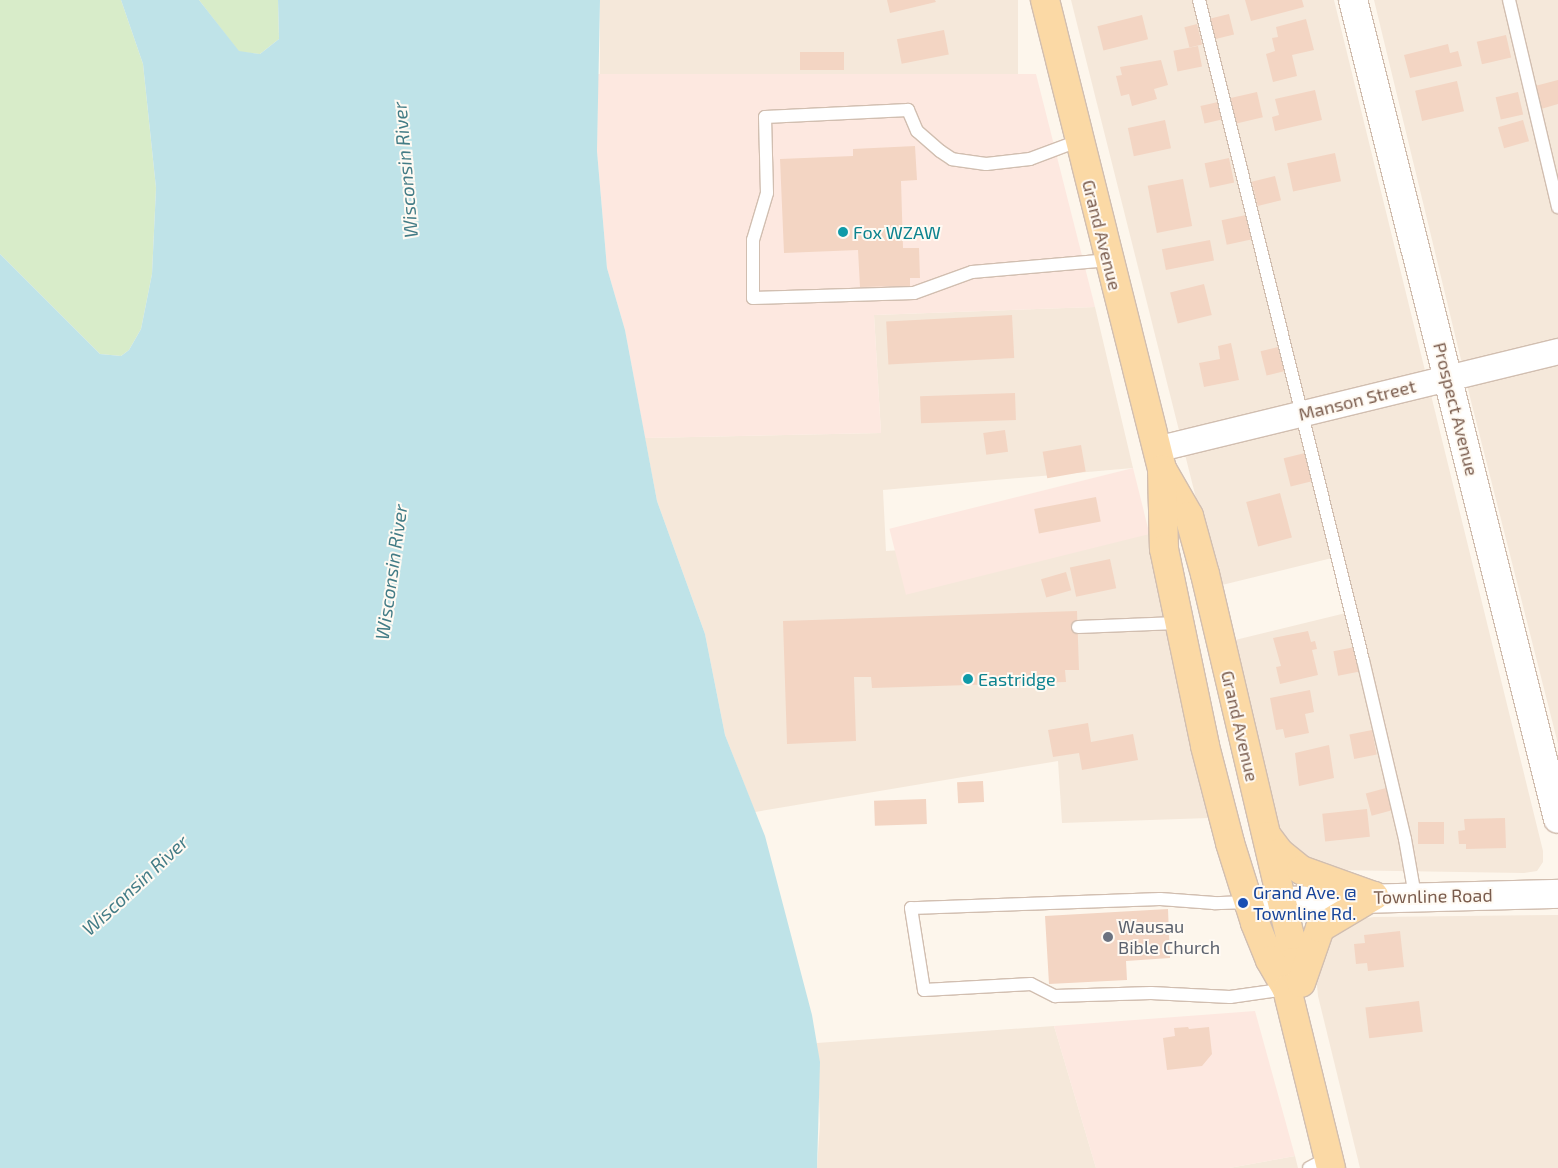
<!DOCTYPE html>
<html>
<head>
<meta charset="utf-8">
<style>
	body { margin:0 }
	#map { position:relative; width:1558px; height:1168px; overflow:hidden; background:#fdf6ec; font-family:"Exo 2",sans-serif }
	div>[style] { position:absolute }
	.residential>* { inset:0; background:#f5e8da; transform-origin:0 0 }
	.commercial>* { inset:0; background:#fde8e0; transform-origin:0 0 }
	.green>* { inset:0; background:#d8ecc9 }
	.water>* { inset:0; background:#bfe3e8 }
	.building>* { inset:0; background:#f3d5c3; transform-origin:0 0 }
	.roads { filter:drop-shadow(1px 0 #d1beb0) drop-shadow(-1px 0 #d1beb0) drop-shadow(0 1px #d1beb0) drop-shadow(0 -1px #d1beb0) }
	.service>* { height:12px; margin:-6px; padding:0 6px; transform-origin:6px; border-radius:6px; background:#fff }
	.minor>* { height:25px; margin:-12.5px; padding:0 12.5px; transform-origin:12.5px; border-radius:12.5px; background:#fff }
	.tertiary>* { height:28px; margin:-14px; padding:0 14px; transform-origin:14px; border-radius:14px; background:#fff }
	.primary>* { height:28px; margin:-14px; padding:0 14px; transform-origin:14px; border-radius:14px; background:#fbd9a5 }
	.dots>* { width:14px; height:14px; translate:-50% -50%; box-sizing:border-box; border:2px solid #fffaf3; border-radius:50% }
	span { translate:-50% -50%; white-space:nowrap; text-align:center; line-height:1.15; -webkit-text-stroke:4px #fffaf3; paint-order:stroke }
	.culture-label { font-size:18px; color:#0d838f }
	.left { translate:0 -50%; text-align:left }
	.street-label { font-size:18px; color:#7a5c4d }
	.transit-label { font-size:18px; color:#164399 }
	.worship-label { font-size:18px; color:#5b616d }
	.water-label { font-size:19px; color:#437c86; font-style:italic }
</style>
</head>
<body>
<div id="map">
	<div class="residential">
		<div style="left:600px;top:0;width:418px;height:74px"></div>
		<div style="clip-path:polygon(1071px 0,1334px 0,1543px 851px,1543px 862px,1537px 871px,1524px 873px,1333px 870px,1292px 852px,1275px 824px,1231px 641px,1354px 611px,1332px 558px,1218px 586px)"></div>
		<div style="clip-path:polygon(1374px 0,1558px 0,1558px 744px,1471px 401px)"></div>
		<div style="clip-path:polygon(1095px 307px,1133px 468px,883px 490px,886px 551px,1149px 534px,1172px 661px,1209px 818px,1062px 823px,1058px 761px,755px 812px,725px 735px,705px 634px,657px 501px,645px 438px,881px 433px,874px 315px)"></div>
		<div style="clip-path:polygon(1558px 915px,1558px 1168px,1360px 1168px,1318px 996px,1316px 974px,1328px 931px,1353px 920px,1374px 917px)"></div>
		<div style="clip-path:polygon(1054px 1026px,1096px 1168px,817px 1168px,820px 1124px,817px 1043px)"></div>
		<div style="clip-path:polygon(1295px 1156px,1298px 1168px,1229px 1168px)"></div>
	</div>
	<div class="commercial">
		<div style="clip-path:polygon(598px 74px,1036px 74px,1095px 307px,874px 315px,881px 433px,645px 438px,625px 330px,607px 268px,597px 151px)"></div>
		<div style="left:1133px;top:468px;width:68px;height:251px;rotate:76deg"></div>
		<div style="clip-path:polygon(1255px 1011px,1295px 1156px,1229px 1168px,1096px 1168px,1054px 1026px)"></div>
	</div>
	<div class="green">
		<div style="clip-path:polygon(0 0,121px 0,143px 64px,156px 188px,152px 274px,141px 329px,129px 350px,121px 356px,100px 354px,0 254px)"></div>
		<div style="clip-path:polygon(199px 0,278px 0,279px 39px,260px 54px,239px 52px)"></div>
	</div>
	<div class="water">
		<div style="clip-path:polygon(121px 0,199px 0,239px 51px,260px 54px,279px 39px,278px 0,600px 0,597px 151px,607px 268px,625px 330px,657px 501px,705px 634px,725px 735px,765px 836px,812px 1015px,820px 1062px,817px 1168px,0 1168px,0 254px,100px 354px,121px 356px,129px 350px,141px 329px,152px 274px,156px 188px,143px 64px)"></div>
	</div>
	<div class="building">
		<div style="clip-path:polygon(887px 0,935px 0,936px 2px,890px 13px)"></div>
		<div style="clip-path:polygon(1245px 0,1302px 0,1304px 7px,1251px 21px)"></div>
		<div style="left:1229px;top:14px;width:21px;height:19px;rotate:76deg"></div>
		<div style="left:1142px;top:15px;width:25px;height:46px;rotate:76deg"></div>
		<div style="clip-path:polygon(1306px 19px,1314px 50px,1292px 55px,1297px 76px,1273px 82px,1266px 54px,1275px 51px,1272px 38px,1278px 37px,1276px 27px)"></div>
		<div style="left:1197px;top:24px;width:21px;height:13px;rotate:76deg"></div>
		<div style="left:944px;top:30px;width:25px;height:48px;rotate:79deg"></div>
		<div style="left:1506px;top:35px;width:23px;height:30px;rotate:77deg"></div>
		<div style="clip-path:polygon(1448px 44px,1450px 53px,1458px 51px,1462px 66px,1410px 78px,1404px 55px)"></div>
		<div style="left:1198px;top:46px;width:21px;height:25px;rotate:79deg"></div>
		<div style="left:844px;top:52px;width:18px;height:44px;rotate:90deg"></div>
		<div style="clip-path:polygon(1161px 60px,1168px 85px,1154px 89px,1157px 99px,1132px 106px,1129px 94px,1121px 96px,1116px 76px,1122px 75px,1120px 67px)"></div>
		<div style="clip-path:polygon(1558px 80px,1558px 104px,1541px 109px,1535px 86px)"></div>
		<div style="left:1457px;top:81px;width:31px;height:43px;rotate:77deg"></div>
		<div style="clip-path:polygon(1315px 90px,1322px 120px,1275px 131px,1272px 117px,1279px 115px,1275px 99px)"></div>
		<div style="left:1257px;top:92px;width:26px;height:27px;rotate:77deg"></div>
		<div style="left:1518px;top:92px;width:23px;height:23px;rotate:77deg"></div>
		<div style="left:1218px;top:102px;width:18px;height:18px;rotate:77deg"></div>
		<div style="left:1165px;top:120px;width:29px;height:38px;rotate:78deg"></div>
		<div style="left:1523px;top:120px;width:22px;height:26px;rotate:74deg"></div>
		<div style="clip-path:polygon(915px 146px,917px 180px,901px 181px,903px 248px,919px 248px,920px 278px,910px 278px,910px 286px,860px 287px,858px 250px,784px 253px,780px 159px,853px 156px,853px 149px)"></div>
		<div style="left:1335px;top:153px;width:29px;height:49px;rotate:78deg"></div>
		<div style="left:1229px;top:158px;width:25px;height:25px;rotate:78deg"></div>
		<div style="left:1275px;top:176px;width:25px;height:24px;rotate:76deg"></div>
		<div style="left:1183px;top:179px;width:48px;height:36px;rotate:79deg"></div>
		<div style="left:1246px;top:215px;width:25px;height:25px;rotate:78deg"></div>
		<div style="left:1210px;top:240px;width:21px;height:49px;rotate:79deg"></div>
		<div style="left:1204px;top:284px;width:32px;height:35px;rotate:76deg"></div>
		<div style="left:1012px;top:315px;width:43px;height:126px;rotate:87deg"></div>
		<div style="clip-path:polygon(1231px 343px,1239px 380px,1204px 387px,1199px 363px,1220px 359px,1218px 346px)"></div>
		<div style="left:1278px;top:347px;width:25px;height:18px;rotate:76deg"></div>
		<div style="left:1015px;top:393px;width:27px;height:95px;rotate:88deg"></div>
		<div style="left:1005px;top:430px;width:22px;height:22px;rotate:82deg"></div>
		<div style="left:1081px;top:445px;width:27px;height:39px;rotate:80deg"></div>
		<div style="left:1305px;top:453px;width:29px;height:22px;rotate:76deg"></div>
		<div style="left:1280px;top:493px;width:46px;height:35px;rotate:75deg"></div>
		<div style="left:1096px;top:497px;width:25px;height:63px;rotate:79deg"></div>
		<div style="left:1110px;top:559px;width:30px;height:41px;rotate:78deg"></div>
		<div style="left:1066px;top:572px;width:19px;height:26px;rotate:74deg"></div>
		<div style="clip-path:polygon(1077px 611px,1079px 670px,1065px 670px,1066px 682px,872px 688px,871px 677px,854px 677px,856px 741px,787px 744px,783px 621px)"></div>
		<div style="clip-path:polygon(1308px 631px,1311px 642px,1315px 641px,1317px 649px,1312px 650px,1318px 675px,1280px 684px,1276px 667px,1281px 666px,1273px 638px)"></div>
		<div style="left:1355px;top:647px;width:25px;height:22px;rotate:79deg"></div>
		<div style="clip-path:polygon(1310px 690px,1314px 712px,1305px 714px,1309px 733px,1285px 738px,1283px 729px,1276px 730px,1270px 698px)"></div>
		<div style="clip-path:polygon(1088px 723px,1091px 742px,1133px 734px,1138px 760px,1082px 770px,1079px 753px,1053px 757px,1048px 730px)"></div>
		<div style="left:1372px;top:730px;width:25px;height:23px;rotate:79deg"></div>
		<div style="clip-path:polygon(1329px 745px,1334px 778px,1299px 786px,1295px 753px)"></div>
		<div style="left:983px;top:781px;width:21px;height:26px;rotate:87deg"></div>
		<div style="left:1386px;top:788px;width:23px;height:21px;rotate:75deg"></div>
		<div style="left:926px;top:799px;width:25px;height:52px;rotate:88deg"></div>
		<div style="left:1367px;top:809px;width:28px;height:45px;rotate:84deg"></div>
		<div style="clip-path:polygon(1505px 818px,1506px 848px,1466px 849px,1466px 844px,1459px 844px,1458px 831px,1465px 830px,1464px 819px)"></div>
		<div style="left:1444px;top:822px;width:22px;height:26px;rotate:90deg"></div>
		<div style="clip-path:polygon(1168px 909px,1170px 958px,1126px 961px,1127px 980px,1049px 984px,1045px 916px)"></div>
		<div style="clip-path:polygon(1400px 931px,1404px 967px,1368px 971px,1367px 963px,1356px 964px,1354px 944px,1365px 943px,1364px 935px)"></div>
		<div style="left:1419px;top:1001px;width:31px;height:54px;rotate:83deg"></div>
		<div style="clip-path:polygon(1188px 1027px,1189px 1029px,1209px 1027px,1212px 1054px,1202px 1066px,1167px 1070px,1163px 1038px,1175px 1036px,1174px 1028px)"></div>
	</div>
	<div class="roads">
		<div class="service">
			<div style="left:1199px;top:0;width:680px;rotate:76.05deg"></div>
			<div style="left:1363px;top:660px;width:184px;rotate:76.8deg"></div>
			<div style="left:1405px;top:839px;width:58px;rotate:80deg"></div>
			<div style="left:1509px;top:0;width:213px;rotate:76.7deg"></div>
			<div style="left:1078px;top:141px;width:51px;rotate:159.4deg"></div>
			<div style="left:1030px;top:159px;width:44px;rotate:173.5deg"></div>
			<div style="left:986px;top:164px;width:34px;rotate:-172deg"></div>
			<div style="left:952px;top:159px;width:14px;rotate:-146deg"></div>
			<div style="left:940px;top:151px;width:30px;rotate:-139deg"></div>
			<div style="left:917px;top:131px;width:23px;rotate:-113deg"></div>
			<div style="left:908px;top:110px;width:143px;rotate:177.2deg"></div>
			<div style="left:765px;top:117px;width:76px;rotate:88.5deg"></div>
			<div style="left:767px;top:193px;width:49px;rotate:106.6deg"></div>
			<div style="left:753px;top:240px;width:58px;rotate:90deg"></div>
			<div style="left:753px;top:298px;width:161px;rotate:-1.8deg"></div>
			<div style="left:914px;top:293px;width:62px;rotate:-19.9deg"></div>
			<div style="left:972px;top:272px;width:138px;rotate:-5deg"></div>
			<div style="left:1078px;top:627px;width:99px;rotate:-2.3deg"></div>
			<div style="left:1248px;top:902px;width:34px;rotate:178deg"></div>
			<div style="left:1214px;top:903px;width:54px;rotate:-175.8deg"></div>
			<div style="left:1160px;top:899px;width:249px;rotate:177.9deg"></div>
			<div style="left:911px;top:908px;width:83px;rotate:81deg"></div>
			<div style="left:924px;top:990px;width:107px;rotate:-3.2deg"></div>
			<div style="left:1031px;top:984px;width:27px;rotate:27deg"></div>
			<div style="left:1055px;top:996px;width:96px;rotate:-1.8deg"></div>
			<div style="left:1151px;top:993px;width:79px;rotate:2.9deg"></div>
			<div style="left:1230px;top:997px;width:58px;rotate:-8deg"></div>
			<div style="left:1309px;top:1168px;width:21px;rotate:-28deg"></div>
		</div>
		<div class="minor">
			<div style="left:1156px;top:449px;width:414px;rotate:-13.7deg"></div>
		</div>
		<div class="tertiary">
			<div style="left:1353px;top:0;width:844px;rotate:75.95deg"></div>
			<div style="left:1248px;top:902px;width:310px;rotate:-1.5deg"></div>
		</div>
		<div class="primary">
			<div style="left:1045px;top:0;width:483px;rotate:76deg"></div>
			<div style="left:1162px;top:469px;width:54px;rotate:60.1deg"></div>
			<div style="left:1189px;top:516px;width:60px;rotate:74.6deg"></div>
			<div style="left:1205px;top:574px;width:372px;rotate:76.8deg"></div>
			<div style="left:1290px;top:936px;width:26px;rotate:83deg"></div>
			<div style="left:1293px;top:962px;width:28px;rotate:103deg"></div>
			<div style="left:1162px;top:469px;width:80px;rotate:88.6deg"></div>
			<div style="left:1164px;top:549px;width:201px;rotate:78.2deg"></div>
			<div style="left:1205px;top:746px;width:100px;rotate:75.5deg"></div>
			<div style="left:1230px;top:843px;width:84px;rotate:72.6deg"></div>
			<div style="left:1255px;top:923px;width:40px;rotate:68deg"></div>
			<div style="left:1270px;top:960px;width:34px;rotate:60deg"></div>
			<div style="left:1287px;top:989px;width:184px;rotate:76.2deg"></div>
			<div style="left:1267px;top:836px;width:21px;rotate:53deg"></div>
			<div style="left:1280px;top:853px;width:27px;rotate:39deg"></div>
			<div style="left:1301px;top:870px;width:77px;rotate:19.6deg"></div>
			<div style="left:1301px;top:983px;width:58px;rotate:-70.9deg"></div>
			<div style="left:1320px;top:928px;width:63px;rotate:-30.7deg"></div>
		</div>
	</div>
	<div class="dots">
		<div style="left:843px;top:232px;background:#0f9aa8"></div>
		<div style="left:968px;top:679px;background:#0f9aa8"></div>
		<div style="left:1243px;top:903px;background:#1a4fb4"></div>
		<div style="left:1108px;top:937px;background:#6b7280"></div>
	</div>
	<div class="culture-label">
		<span class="left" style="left:853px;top:232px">Fox WZAW</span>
		<span class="left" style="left:978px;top:679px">Eastridge</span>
	</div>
	<div class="street-label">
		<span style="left:1102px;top:235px;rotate:76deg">Grand Avenue</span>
		<span style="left:1357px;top:400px;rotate:-14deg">Manson Street</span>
		<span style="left:1456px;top:409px;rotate:76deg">Prospect Avenue</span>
		<span style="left:1240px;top:726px;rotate:77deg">Grand Avenue</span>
		<span style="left:1433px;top:896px;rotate:-1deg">Townline Road</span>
	</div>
	<div class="transit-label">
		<span class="left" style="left:1253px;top:903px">Grand Ave. @<br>Townline Rd.</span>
	</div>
	<div class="worship-label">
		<span class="left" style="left:1118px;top:937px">Wausau<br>Bible Church</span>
	</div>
	<div class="water-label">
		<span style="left:405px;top:170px;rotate:-95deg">Wisconsin River</span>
		<span style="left:391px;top:572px;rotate:-82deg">Wisconsin River</span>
		<span style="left:135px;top:885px;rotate:-43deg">Wisconsin River</span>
	</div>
</div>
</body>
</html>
